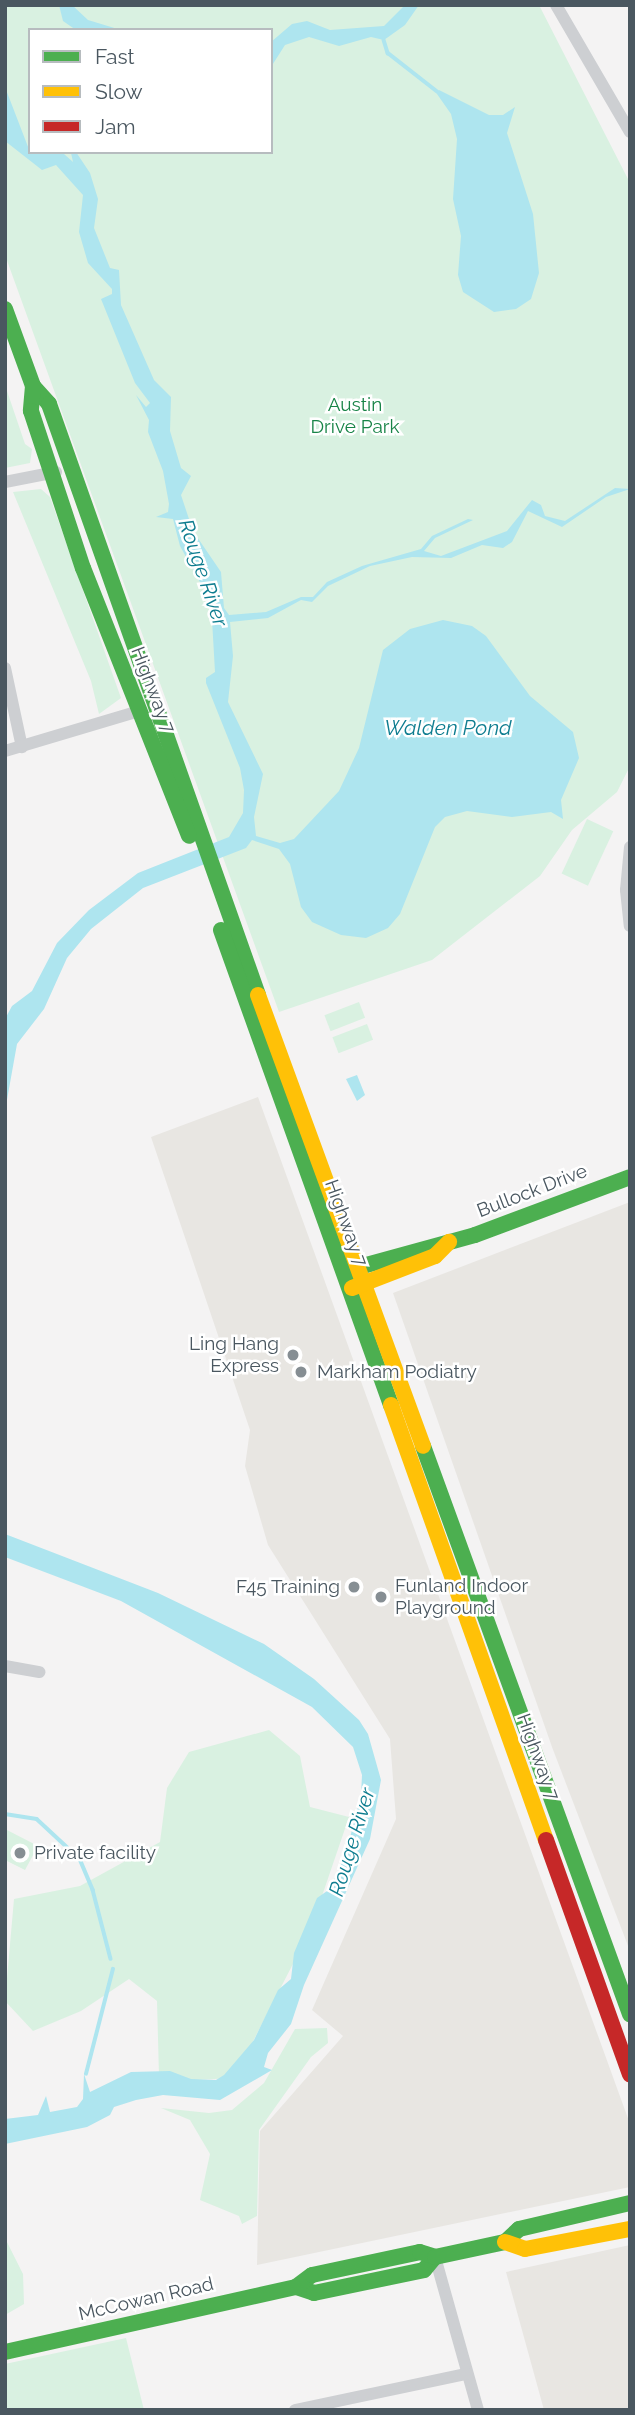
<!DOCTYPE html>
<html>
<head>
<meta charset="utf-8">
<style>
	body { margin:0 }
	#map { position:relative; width:635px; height:2415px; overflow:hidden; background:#f4f3f3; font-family:Raleway,sans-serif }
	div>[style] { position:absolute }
	.commercial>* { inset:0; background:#e8e6e2 }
	.green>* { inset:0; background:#d9f1e1; transform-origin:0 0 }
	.water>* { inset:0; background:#aee5ef }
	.stream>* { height:3.5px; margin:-1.75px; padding:0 1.75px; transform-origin:1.75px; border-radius:1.75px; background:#aee5ef }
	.street>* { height:12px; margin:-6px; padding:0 6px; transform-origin:6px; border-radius:6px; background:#cdcfd2 }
	.fast>* { height:16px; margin:-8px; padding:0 8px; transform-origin:8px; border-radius:8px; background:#4caf50 }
	.slow>* { height:16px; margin:-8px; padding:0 8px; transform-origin:8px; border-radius:8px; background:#ffc107 }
	.jam>* { height:16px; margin:-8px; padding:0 8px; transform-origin:8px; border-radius:8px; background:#c62828 }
	.dots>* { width:19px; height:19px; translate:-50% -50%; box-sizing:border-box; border:4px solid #fff; border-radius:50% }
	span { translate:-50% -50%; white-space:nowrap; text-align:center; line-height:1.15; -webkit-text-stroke:5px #fff; paint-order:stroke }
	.park-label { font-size:19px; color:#188447 }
	.street-label { font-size:19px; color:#4a5760 }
	.poi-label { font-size:19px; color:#4a5760 }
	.right { translate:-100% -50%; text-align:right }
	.left { translate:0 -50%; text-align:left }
	.water-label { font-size:21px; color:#0e7d90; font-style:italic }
	.frame { position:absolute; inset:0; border:7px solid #4a5760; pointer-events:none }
	.legend { position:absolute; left:28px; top:28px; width:245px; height:126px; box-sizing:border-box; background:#fff; border:2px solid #b7bcbf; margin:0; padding:9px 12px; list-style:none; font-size:21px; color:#4a5760 }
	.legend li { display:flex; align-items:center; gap:14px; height:35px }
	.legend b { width:35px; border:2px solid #b7bcbf }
</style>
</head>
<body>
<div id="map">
	<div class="commercial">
		<div style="clip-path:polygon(258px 1097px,630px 2124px,630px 2187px,257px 2265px,260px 2131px,343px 2036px,312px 2010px,396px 1819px,390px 1739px,268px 1545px,245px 1466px,250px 1430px,151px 1137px)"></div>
		<div style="clip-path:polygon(630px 1202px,630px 1951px,552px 1747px,393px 1293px)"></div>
		<div style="clip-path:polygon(630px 2245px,630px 2410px,544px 2410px,506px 2272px)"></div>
	</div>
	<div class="green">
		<div style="clip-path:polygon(evenodd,5px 5px,539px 5px,629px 181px,630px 766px,617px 792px,572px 830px,540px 876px,432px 960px,279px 1012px,5px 255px,5px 5px,30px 30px,271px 30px,271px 152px,30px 152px,30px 30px)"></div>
		<div style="clip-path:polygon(5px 385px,25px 444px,32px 449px,30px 463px,5px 468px)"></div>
		<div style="clip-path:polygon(41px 489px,50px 497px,121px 698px,99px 714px,91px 681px,13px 492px)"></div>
		<div style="left:587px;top:819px;width:29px;height:60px;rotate:25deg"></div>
		<div style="left:359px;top:1002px;width:17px;height:37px;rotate:69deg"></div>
		<div style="left:367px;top:1024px;width:17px;height:37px;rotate:69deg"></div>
		<div style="clip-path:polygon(269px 1730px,300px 1756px,310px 1807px,349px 1817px,310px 1931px,234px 2078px,194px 2080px,159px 2076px,157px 2001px,129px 1979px,81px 2011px,33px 2031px,5px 2001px,14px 1899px,80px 1886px,160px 1842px,167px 1788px,189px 1752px)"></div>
		<div style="clip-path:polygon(5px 1829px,38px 1846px,25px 1870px,5px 1860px)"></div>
		<div style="clip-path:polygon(327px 2028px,328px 2043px,311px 2057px,259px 2130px,257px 2216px,242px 2224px,239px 2216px,200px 2200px,210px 2154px,190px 2120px,161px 2108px,209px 2113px,232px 2110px,264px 2083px,295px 2029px)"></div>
		<div style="clip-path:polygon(5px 2238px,23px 2274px,24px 2304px,5px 2315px)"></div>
		<div style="clip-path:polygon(126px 2338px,144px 2410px,5px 2410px,5px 2364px)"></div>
	</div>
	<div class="water">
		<div style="clip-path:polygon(59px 5px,72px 5px,88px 20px,121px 30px,76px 30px,63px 21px)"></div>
		<div style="clip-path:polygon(405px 5px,419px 5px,405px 25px,384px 40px,371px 37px,339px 46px,309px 37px,285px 45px,271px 67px,271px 42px,292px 24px,307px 21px,330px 30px,384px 26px)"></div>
		<div style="clip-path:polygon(5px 87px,30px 152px,64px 154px,73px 162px,71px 153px,76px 152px,90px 173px,98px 199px,94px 228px,110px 268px,119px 270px,121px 305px,154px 380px,171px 397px,170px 431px,181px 468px,191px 476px,181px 495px,193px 531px,221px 572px,224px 608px,229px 615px,266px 612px,301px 597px,313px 597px,327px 582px,362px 566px,421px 549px,432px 536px,468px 519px,473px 520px,435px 538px,424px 551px,441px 556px,507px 531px,532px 500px,541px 505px,545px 516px,565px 521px,615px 488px,630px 489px,606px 497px,562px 527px,528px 511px,512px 542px,503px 548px,482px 545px,451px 558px,412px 557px,370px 566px,328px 586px,312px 602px,301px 600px,268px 618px,230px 622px,233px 656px,228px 702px,263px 774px,254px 817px,256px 836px,280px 843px,294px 839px,339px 791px,359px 748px,383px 650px,410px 629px,443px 620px,472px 626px,486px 636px,530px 696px,573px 732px,579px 758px,561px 800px,563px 819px,551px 812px,512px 817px,467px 811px,445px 817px,435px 827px,400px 914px,388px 928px,366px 938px,341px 935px,312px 922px,301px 907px,290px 864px,279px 849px,252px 840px,246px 848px,143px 888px,91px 929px,67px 958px,44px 1009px,17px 1044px,5px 1111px,5px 1019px,12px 1006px,32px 991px,57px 943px,89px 910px,138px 873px,229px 837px,243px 813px,244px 790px,240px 768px,206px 683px,206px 678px,215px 672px,211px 602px,180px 546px,173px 519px,156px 517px,168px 512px,169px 504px,163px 471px,148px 432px,149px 420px,136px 395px,146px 407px,150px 403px,135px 383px,101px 299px,112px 294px,112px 289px,88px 263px,79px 232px,83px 195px,56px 165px,42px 170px,5px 141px)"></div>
		<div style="clip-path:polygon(439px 90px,489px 115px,503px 115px,515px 107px,507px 133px,533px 214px,539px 273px,531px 299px,516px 309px,494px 312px,463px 292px,458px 275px,461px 236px,453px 199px,457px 139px,451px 114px,437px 94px)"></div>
		<div style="clip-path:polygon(357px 1075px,365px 1095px,357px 1101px,346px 1079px)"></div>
		<div style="clip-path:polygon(5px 1534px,158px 1593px,264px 1644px,314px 1679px,359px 1720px,368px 1734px,381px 1780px,370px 1839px,304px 1985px,291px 2024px,268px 2053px,264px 2067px,272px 2070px,220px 2100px,163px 2095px,136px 2100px,114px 2107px,110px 2115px,87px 2127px,5px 2144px,5px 2119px,38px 2115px,46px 2096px,50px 2112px,77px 2107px,83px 2099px,84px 2074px,90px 2092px,131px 2072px,170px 2071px,191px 2079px,216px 2080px,224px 2075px,254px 2040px,278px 1990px,291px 1979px,294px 1953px,317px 1898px,330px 1889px,346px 1853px,361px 1795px,362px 1775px,353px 1747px,312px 1707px,121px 1601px,5px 1557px)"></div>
	</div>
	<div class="stream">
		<div style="left:384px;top:40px;width:14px;rotate:73deg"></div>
		<div style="left:388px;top:53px;width:63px;rotate:38deg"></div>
		<div style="left:5px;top:1814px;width:32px;rotate:9deg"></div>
		<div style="left:37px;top:1819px;width:59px;rotate:42.9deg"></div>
		<div style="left:80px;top:1859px;width:34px;rotate:67deg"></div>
		<div style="left:93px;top:1890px;width:71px;rotate:75.4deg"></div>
		<div style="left:86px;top:2074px;width:108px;rotate:-75.6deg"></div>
	</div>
	<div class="street">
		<div style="left:556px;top:5px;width:147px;rotate:59.8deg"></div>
		<div style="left:5px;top:482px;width:52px;rotate:-11.1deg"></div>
		<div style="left:5px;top:668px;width:81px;rotate:77.9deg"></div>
		<div style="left:5px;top:751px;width:140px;rotate:-16.6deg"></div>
		<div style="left:630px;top:847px;width:43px;rotate:95.3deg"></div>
		<div style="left:626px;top:890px;width:36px;rotate:84deg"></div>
		<div style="left:5px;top:1666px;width:35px;rotate:10deg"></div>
		<div style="left:435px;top:2257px;width:159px;rotate:74.3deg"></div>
		<div style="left:295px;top:2410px;width:175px;rotate:-11.9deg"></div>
	</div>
	<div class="fast">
		<div style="left:5px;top:309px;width:82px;rotate:70deg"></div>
		<div style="left:33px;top:386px;width:24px;rotate:48deg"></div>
		<div style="left:49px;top:404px;width:627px;rotate:70.52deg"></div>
		<div style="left:33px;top:386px;width:25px;rotate:95deg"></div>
		<div style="left:31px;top:411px;width:165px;rotate:71.7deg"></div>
		<div style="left:83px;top:568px;width:288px;rotate:68.4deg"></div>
		<div style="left:221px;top:930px;width:505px;rotate:70.31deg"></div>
		<div style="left:359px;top:1267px;width:120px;rotate:-15.4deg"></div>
		<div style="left:475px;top:1235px;width:165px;rotate:-20.5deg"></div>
		<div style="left:423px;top:1446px;width:605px;rotate:69.98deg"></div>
		<div style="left:296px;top:2287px;width:19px;rotate:18deg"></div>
		<div style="left:314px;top:2293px;width:112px;rotate:-11.8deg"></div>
		<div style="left:424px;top:2270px;width:17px;rotate:-50deg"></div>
		<div style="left:5px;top:2352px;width:298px;rotate:-12.6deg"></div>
		<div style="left:296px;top:2287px;width:20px;rotate:-37deg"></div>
		<div style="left:312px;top:2275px;width:110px;rotate:-12deg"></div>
		<div style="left:420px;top:2252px;width:16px;rotate:18deg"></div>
		<div style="left:435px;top:2257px;width:72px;rotate:-12.1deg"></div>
		<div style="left:505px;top:2242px;width:19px;rotate:-43deg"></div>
		<div style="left:519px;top:2229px;width:114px;rotate:-13.2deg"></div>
	</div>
	<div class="slow">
		<div style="left:258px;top:995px;width:480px;rotate:69.9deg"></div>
		<div style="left:352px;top:1288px;width:89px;rotate:-21.1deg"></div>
		<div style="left:435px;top:1256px;width:20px;rotate:-45deg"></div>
		<div style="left:391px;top:1405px;width:462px;rotate:70.4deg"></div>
		<div style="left:505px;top:2242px;width:21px;rotate:19deg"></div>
		<div style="left:525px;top:2249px;width:107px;rotate:-10.8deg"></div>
	</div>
	<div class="jam">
		<div style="left:546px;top:1840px;width:249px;rotate:70.3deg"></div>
	</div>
	<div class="dots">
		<div style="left:293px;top:1355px;background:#868e93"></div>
		<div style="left:301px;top:1372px;background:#868e93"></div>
		<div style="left:354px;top:1587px;background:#868e93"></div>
		<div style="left:381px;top:1597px;background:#868e93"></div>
		<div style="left:20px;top:1853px;background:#868e93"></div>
	</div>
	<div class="park-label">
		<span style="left:355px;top:416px">Austin<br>Drive Park</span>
	</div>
	<div class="street-label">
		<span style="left:153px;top:690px;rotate:69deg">Highway 7</span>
		<span style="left:532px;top:1191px;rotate:-21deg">Bullock Drive</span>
		<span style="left:346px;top:1223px;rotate:70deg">Highway 7</span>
		<span style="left:538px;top:1757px;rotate:70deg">Highway 7</span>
		<span style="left:146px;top:2299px;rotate:-13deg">McCowan Road</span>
	</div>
	<div class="poi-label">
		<span class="right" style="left:279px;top:1355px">Ling Hang<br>Express</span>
		<span class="left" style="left:317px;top:1372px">Markham Podiatry</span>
		<span class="left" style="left:395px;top:1597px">Funland Indoor<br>Playground</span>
		<span class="right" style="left:340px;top:1587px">F45 Training</span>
		<span class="left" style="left:34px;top:1853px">Private facility</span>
	</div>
	<div class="water-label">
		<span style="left:203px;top:573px;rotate:71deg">Rouge River</span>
		<span style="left:448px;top:728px">Walden Pond</span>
		<span style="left:352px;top:1842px;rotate:-73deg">Rouge River</span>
	</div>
	<div class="frame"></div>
	<ul class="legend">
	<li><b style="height:9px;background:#4caf50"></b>Fast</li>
	<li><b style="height:9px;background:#ffc107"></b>Slow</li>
	<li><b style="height:9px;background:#c62828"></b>Jam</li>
	</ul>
</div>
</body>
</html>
